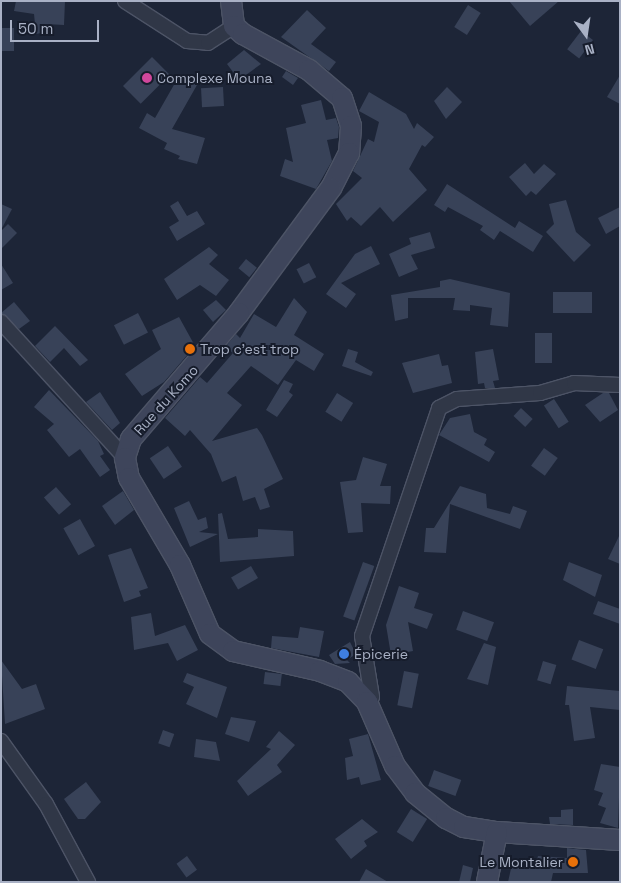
<!DOCTYPE html>
<html>
<head>
<meta charset="utf-8">
<style>
	body { margin:0 }
	#map { position:relative; width:621px; height:883px; overflow:hidden; background:#1d2537; font-family:"Space Grotesk",sans-serif }
	div>[style] { position:absolute }
	.building>* { inset:0; background:#384258; transform-origin:0 0 }
	.roads { filter:drop-shadow(1px 0 #4d5466) drop-shadow(-1px 0 #4d5466) drop-shadow(0 1px #4d5466) drop-shadow(0 -1px #4d5466) }
	.street>* { height:14px; margin:-7px; padding:0 7px; transform-origin:7px; border-radius:7px; background:#303747 }
	.secondary>* { height:20px; margin:-10px; padding:0 10px; transform-origin:10px; border-radius:10px; background:#3e455b }
	.dots>* { width:14px; height:14px; translate:-50% -50%; box-sizing:border-box; border:2px solid #161c2b; border-radius:50% }
	span { translate:-50% -50%; white-space:nowrap; text-align:center; line-height:1.15; -webkit-text-stroke:4px #161c2b; paint-order:stroke }
	.poi-label { font-size:14px; color:#a9b1c5 }
	.left { translate:0 -50%; text-align:left }
	.right { translate:-100% -50%; text-align:right }
	.street-label { font-size:14px; color:#a9b1c5 }
	.frame { position:absolute; inset:0; border:2px solid #a9b1c5; pointer-events:none }
	.north { position:absolute; left:561px; top:10px; width:50px; height:50px; -webkit-text-stroke:4px #161c2b; paint-order:stroke; rotate:166deg; font-size:14px; font-weight:700; line-height:20px; text-align:center; color:#a9b1c5 }
	.north::after { content:''; display:block; margin:auto; width:18px; height:22px; background:#a9b1c5; clip-path:polygon(50% 0,100% 100%,50% 72%,0 100%) }
	.scale { position:absolute; left:10px; top:20px; width:89px; height:22px; box-sizing:border-box; border:2px solid #a9b1c5; border-top:0; padding-left:6px; font-size:15px; line-height:18px; white-space:nowrap; color:#a9b1c5; -webkit-text-stroke:4px #161c2b; paint-order:stroke }
</style>
</head>
<body>
<div id="map">
	<div class="building">
		<div style="clip-path:polygon(16px 1px,65px 1px,64px 25px,46px 24px,47px 32px,36px 34px,34px 14px,14px 11px)"></div>
		<div style="clip-path:polygon(509px 1px,559px 1px,530px 26px)"></div>
		<div style="left:468px;top:5px;width:15px;height:26px;rotate:32deg"></div>
		<div style="clip-path:polygon(307px 10px,326px 28px,311px 44px,336px 62px,329px 71px,281px 37px)"></div>
		<div style="left:1px;top:28px;width:13px;height:23px"></div>
		<div style="left:581px;top:31px;width:15px;height:23px;rotate:37deg"></div>
		<div style="clip-path:polygon(244px 50px,261px 64px,239px 80px,227px 64px)"></div>
		<div style="left:152px;top:57px;width:25px;height:41px;rotate:45deg"></div>
		<div style="clip-path:polygon(286px 71px,298px 78px,293px 85px,282px 77px)"></div>
		<div style="clip-path:polygon(620px 75px,620px 104px,607px 97px)"></div>
		<div style="clip-path:polygon(179px 76px,197px 85px,172px 129px,205px 138px,197px 164px,178px 159px,180px 156px,164px 149px,167px 143px,139px 128px,147px 113px,155px 118px)"></div>
		<div style="left:223px;top:87px;width:19px;height:22px;rotate:87deg"></div>
		<div style="clip-path:polygon(447px 87px,462px 102px,446px 119px,434px 101px)"></div>
		<div style="clip-path:polygon(369px 92px,406px 114px,414px 129px,417px 123px,434px 137px,425px 147px,422px 145px,409px 169px,427px 190px,393px 222px,380px 207px,361px 226px,351px 217px,347px 221px,336px 204px,362px 178px,353px 171px,368px 139px,374px 142px,379px 122px,359px 111px)"></div>
		<div style="clip-path:polygon(321px 100px,326px 120px,336px 118px,339px 127px,338px 138px,327px 140px,332px 161px,316px 189px,280px 176px,285px 159px,293px 162px,286px 128px,306px 123px,301px 105px)"></div>
		<div style="clip-path:polygon(525px 163px,534px 174px,544px 164px,556px 174px,536px 195px,531px 191px,526px 196px,509px 177px)"></div>
		<div style="clip-path:polygon(447px 184px,515px 228px,519px 221px,543px 236px,533px 252px,500px 231px,494px 240px,480px 230px,483px 226px,448px 207px,445px 212px,434px 205px)"></div>
		<div style="clip-path:polygon(566px 200px,576px 232px,591px 245px,574px 262px,546px 232px,554px 224px,549px 204px)"></div>
		<div style="clip-path:polygon(178px 201px,187px 216px,197px 211px,205px 224px,177px 241px,169px 227px,179px 221px,170px 206px)"></div>
		<div style="clip-path:polygon(1px 204px,12px 209px,1px 230px)"></div>
		<div style="clip-path:polygon(620px 207px,620px 226px,606px 234px,598px 218px)"></div>
		<div style="clip-path:polygon(8px 224px,17px 233px,1px 249px,1px 231px)"></div>
		<div style="clip-path:polygon(430px 232px,435px 248px,411px 255px,418px 269px,399px 277px,389px 254px,411px 244px,409px 238px)"></div>
		<div style="clip-path:polygon(371px 246px,380px 264px,341px 283px,356px 294px,346px 308px,326px 294px,355px 254px)"></div>
		<div style="clip-path:polygon(209px 247px,218px 255px,209px 264px,229px 280px,216px 296px,200px 285px,177px 300px,164px 279px)"></div>
		<div style="left:246px;top:259px;width:14px;height:12px;rotate:39deg"></div>
		<div style="left:309px;top:263px;width:16px;height:14px;rotate:63deg"></div>
		<div style="clip-path:polygon(1px 264px,13px 283px,1px 290px)"></div>
		<div style="clip-path:polygon(450px 279px,510px 293px,508px 327px,490px 325px,492px 308px,470px 305px,470px 311px,453px 310px,455px 298px,408px 298px,408px 318px,395px 321px,391px 295px,440px 287px,440px 281px)"></div>
		<div style="left:553px;top:292px;width:39px;height:21px"></div>
		<div style="clip-path:polygon(294px 298px,307px 312px,294px 335px,324px 354px,314px 371px,296px 360px,278px 385px,251px 366px,227px 393px,242px 405px,212px 441px,257px 428px,262px 435px,283px 479px,264px 489px,270px 507px,260px 510px,255px 497px,243px 501px,236px 476px,222px 482px,211px 454px,190px 430px,185px 436px,165px 418px,200px 377px,207px 383px,233px 353px,228px 349px,220px 353px,236px 334px,240px 338px,254px 314px,276px 327px)"></div>
		<div style="clip-path:polygon(216px 300px,226px 310px,213px 322px,203px 310px)"></div>
		<div style="clip-path:polygon(14px 302px,30px 321px,19px 329px,1px 313px)"></div>
		<div style="left:138px;top:313px;width:22px;height:27px;rotate:63deg"></div>
		<div style="clip-path:polygon(179px 317px,195px 346px,164px 382px,142px 396px,125px 374px,161px 349px,152px 330px)"></div>
		<div style="clip-path:polygon(55px 326px,88px 360px,80px 366px,64px 348px,50px 362px,35px 346px)"></div>
		<div style="left:535px;top:333px;width:17px;height:30px"></div>
		<div style="clip-path:polygon(348px 349px,358px 352px,355px 362px,373px 372px,371px 376px,342px 366px)"></div>
		<div style="clip-path:polygon(493px 349px,499px 380px,493px 381px,495px 388px,485px 388px,484px 383px,478px 384px,475px 352px)"></div>
		<div style="clip-path:polygon(439px 354px,442px 366px,448px 365px,452px 383px,413px 393px,402px 363px)"></div>
		<div style="clip-path:polygon(284px 380px,293px 384px,289px 392px,293px 395px,277px 417px,266px 410px)"></div>
		<div style="clip-path:polygon(49px 390px,98px 441px,104px 454px,100px 456px,110px 470px,100px 477px,80px 449px,69px 457px,47px 430px,54px 424px,34px 407px)"></div>
		<div style="clip-path:polygon(100px 392px,120px 423px,112px 430px,86px 402px)"></div>
		<div style="left:337px;top:393px;width:19px;height:22px;rotate:32deg"></div>
		<div style="clip-path:polygon(603px 393px,609px 393px,618px 410px,600px 422px,585px 405px)"></div>
		<div style="left:554px;top:399px;width:27px;height:12px;rotate:57deg"></div>
		<div style="left:521px;top:408px;width:16px;height:11px;rotate:43deg"></div>
		<div style="clip-path:polygon(470px 414px,474px 432px,487px 439px,484px 445px,495px 452px,489px 462px,439px 435px,450px 418px)"></div>
		<div style="left:168px;top:446px;width:25px;height:22px;rotate:56deg"></div>
		<div style="left:544px;top:448px;width:17px;height:22px;rotate:36deg"></div>
		<div style="clip-path:polygon(363px 457px,387px 464px,380px 486px,391px 486px,390px 504px,361px 503px,363px 532px,348px 533px,340px 482px,356px 480px)"></div>
		<div style="clip-path:polygon(460px 486px,486px 494px,487px 508px,510px 514px,513px 506px,527px 511px,520px 529px,450px 504px,446px 553px,424px 552px,426px 528px,434px 528px)"></div>
		<div style="left:56px;top:487px;width:23px;height:16px;rotate:49deg"></div>
		<div style="clip-path:polygon(123px 491px,134px 510px,115px 525px,102px 506px)"></div>
		<div style="clip-path:polygon(189px 501px,198px 520px,206px 517px,208px 528px,199px 532px,218px 534px,190px 547px,174px 508px)"></div>
		<div style="clip-path:polygon(222px 513px,228px 539px,258px 537px,258px 529px,293px 531px,294px 556px,220px 562px,218px 514px)"></div>
		<div style="left:80px;top:519px;width:31px;height:19px;rotate:61deg"></div>
		<div style="clip-path:polygon(620px 534px,620px 564px,608px 559px)"></div>
		<div style="clip-path:polygon(131px 548px,148px 588px,139px 591px,141px 596px,124px 602px,108px 555px)"></div>
		<div style="left:363px;top:562px;width:12px;height:58px;rotate:20deg"></div>
		<div style="clip-path:polygon(569px 562px,602px 575px,595px 597px,563px 580px)"></div>
		<div style="left:251px;top:566px;width:14px;height:23px;rotate:60deg"></div>
		<div style="clip-path:polygon(399px 586px,419px 593px,414px 608px,433px 614px,427px 629px,408px 622px,413px 651px,391px 655px,386px 625px)"></div>
		<div style="clip-path:polygon(598px 601px,620px 609px,620px 624px,593px 614px)"></div>
		<div style="left:463px;top:611px;width:33px;height:20px;rotate:20deg"></div>
		<div style="clip-path:polygon(151px 613px,155px 636px,185px 625px,198px 650px,177px 661px,168px 643px,134px 650px,131px 617px)"></div>
		<div style="clip-path:polygon(300px 627px,324px 631px,319px 657px,271px 648px,272px 636px,298px 638px)"></div>
		<div style="left:579px;top:640px;width:26px;height:21px;rotate:21deg"></div>
		<div style="clip-path:polygon(350px 642px,356px 654px,347px 660px,350px 663px,335px 664px,329px 655px)"></div>
		<div style="clip-path:polygon(484px 643px,496px 647px,488px 685px,467px 679px)"></div>
		<div style="clip-path:polygon(1px 660px,22px 689px,36px 684px,45px 709px,5px 724px)"></div>
		<div style="left:543px;top:661px;width:14px;height:20px;rotate:17deg"></div>
		<div style="left:404px;top:671px;width:15px;height:35px;rotate:11deg"></div>
		<div style="left:265px;top:672px;width:17px;height:12px;rotate:7deg"></div>
		<div style="clip-path:polygon(187px 673px,227px 687px,217px 718px,186px 704px,194px 687px,183px 682px)"></div>
		<div style="clip-path:polygon(567px 686px,620px 691px,620px 710px,590px 707px,595px 738px,574px 741px,569px 705px,565px 705px)"></div>
		<div style="clip-path:polygon(231px 717px,256px 721px,249px 742px,225px 734px)"></div>
		<div style="left:163px;top:730px;width:12px;height:14px;rotate:20deg"></div>
		<div style="clip-path:polygon(279px 731px,295px 745px,277px 765px,282px 772px,248px 796px,237px 781px,271px 749px,266px 747px)"></div>
		<div style="clip-path:polygon(368px 734px,381px 780px,361px 785px,359px 777px,347px 780px,345px 758px,353px 756px,349px 739px)"></div>
		<div style="clip-path:polygon(196px 739px,216px 742px,220px 761px,194px 757px)"></div>
		<div style="clip-path:polygon(601px 764px,620px 767px,618px 828px,600px 823px,606px 808px,598px 805px,603px 793px,594px 790px)"></div>
		<div style="left:434px;top:770px;width:29px;height:17px;rotate:20deg"></div>
		<div style="clip-path:polygon(86px 782px,101px 802px,85px 819px,78px 819px,64px 799px)"></div>
		<div style="left:411px;top:809px;width:19px;height:27px;rotate:32deg"></div>
		<div style="clip-path:polygon(573px 809px,573px 825px,550px 824px,549px 817px,561px 817px,561px 810px)"></div>
		<div style="clip-path:polygon(362px 819px,378px 832px,364px 841px,367px 846px,351px 859px,335px 839px)"></div>
		<div style="clip-path:polygon(567px 848px,586px 850px,588px 873px,553px 873px,551px 882px,508px 882px,512px 864px,534px 869px,538px 856px,567px 858px)"></div>
		<div style="left:187px;top:856px;width:17px;height:13px;rotate:54deg"></div>
		<div style="clip-path:polygon(463px 865px,473px 868px,470px 882px,459px 882px)"></div>
		<div style="clip-path:polygon(366px 869px,388px 882px,359px 882px)"></div>
	</div>
	<div class="roads">
		<div class="street">
			<div style="left:125px;top:1px;width:74px;rotate:32.8deg"></div>
			<div style="left:187px;top:41px;width:21px;rotate:5deg"></div>
			<div style="left:208px;top:43px;width:31px;rotate:-33deg"></div>
			<div style="left:1px;top:322px;width:184px;rotate:47.6deg"></div>
			<div style="left:367px;top:702px;width:7px;rotate:-45deg"></div>
			<div style="left:372px;top:697px;width:62px;rotate:-99.3deg"></div>
			<div style="left:362px;top:636px;width:241px;rotate:-71.3deg"></div>
			<div style="left:439px;top:408px;width:20px;rotate:-27deg"></div>
			<div style="left:457px;top:399px;width:83px;rotate:-4.1deg"></div>
			<div style="left:540px;top:393px;width:35px;rotate:-16deg"></div>
			<div style="left:574px;top:383px;width:46px;rotate:2.5deg"></div>
			<div style="left:1px;top:741px;width:77px;rotate:54.5deg"></div>
			<div style="left:46px;top:804px;width:89px;rotate:61.7deg"></div>
		</div>
		<div class="secondary">
			<div style="left:231px;top:1px;width:25px;rotate:83deg"></div>
			<div style="left:234px;top:26px;width:12px;rotate:42deg"></div>
			<div style="left:243px;top:34px;width:75px;rotate:28.6deg"></div>
			<div style="left:309px;top:70px;width:43px;rotate:40.3deg"></div>
			<div style="left:342px;top:98px;width:29px;rotate:72deg"></div>
			<div style="left:351px;top:126px;width:27px;rotate:94deg"></div>
			<div style="left:349px;top:153px;width:39px;rotate:117deg"></div>
			<div style="left:331px;top:188px;width:155px;rotate:126.4deg"></div>
			<div style="left:239px;top:313px;width:166px;rotate:130.6deg"></div>
			<div style="left:131px;top:439px;width:20px;rotate:108deg"></div>
			<div style="left:125px;top:458px;width:20px;rotate:79deg"></div>
			<div style="left:129px;top:478px;width:101px;rotate:59.6deg"></div>
			<div style="left:180px;top:565px;width:75px;rotate:66.5deg"></div>
			<div style="left:210px;top:634px;width:29px;rotate:36deg"></div>
			<div style="left:233px;top:651px;width:89px;rotate:12.9deg"></div>
			<div style="left:320px;top:671px;width:30px;rotate:21deg"></div>
			<div style="left:348px;top:682px;width:28px;rotate:46deg"></div>
			<div style="left:367px;top:702px;width:70px;rotate:66.4deg"></div>
			<div style="left:395px;top:766px;width:34px;rotate:53deg"></div>
			<div style="left:415px;top:793px;width:40px;rotate:39deg"></div>
			<div style="left:446px;top:818px;width:20px;rotate:27deg"></div>
			<div style="left:464px;top:827px;width:33px;rotate:9deg"></div>
			<div style="left:497px;top:832px;width:123px;rotate:3.7deg"></div>
			<div style="left:487px;top:882px;width:51px;rotate:-78.7deg"></div>
		</div>
	</div>
	<div class="dots">
		<div style="left:147px;top:78px;background:#d1479c"></div>
		<div style="left:190px;top:349px;background:#e8710a"></div>
		<div style="left:344px;top:654px;background:#3f7fe0"></div>
		<div style="left:573px;top:862px;background:#e8710a"></div>
	</div>
	<div class="poi-label">
		<span class="left" style="left:157px;top:78px">Complexe Mouna</span>
		<span class="left" style="left:200px;top:349px">Trop c'est trop</span>
		<span class="left" style="left:354px;top:654px">Épicerie</span>
		<span class="right" style="left:563px;top:862px">Le Montalier</span>
	</div>
	<div class="street-label">
		<span style="left:166px;top:400px;rotate:-48deg">Rue du Komo</span>
	</div>
	<div class="frame"></div>
	<div class="north">N</div>
	<div class="scale">50 m</div>
</div>
</body>
</html>
